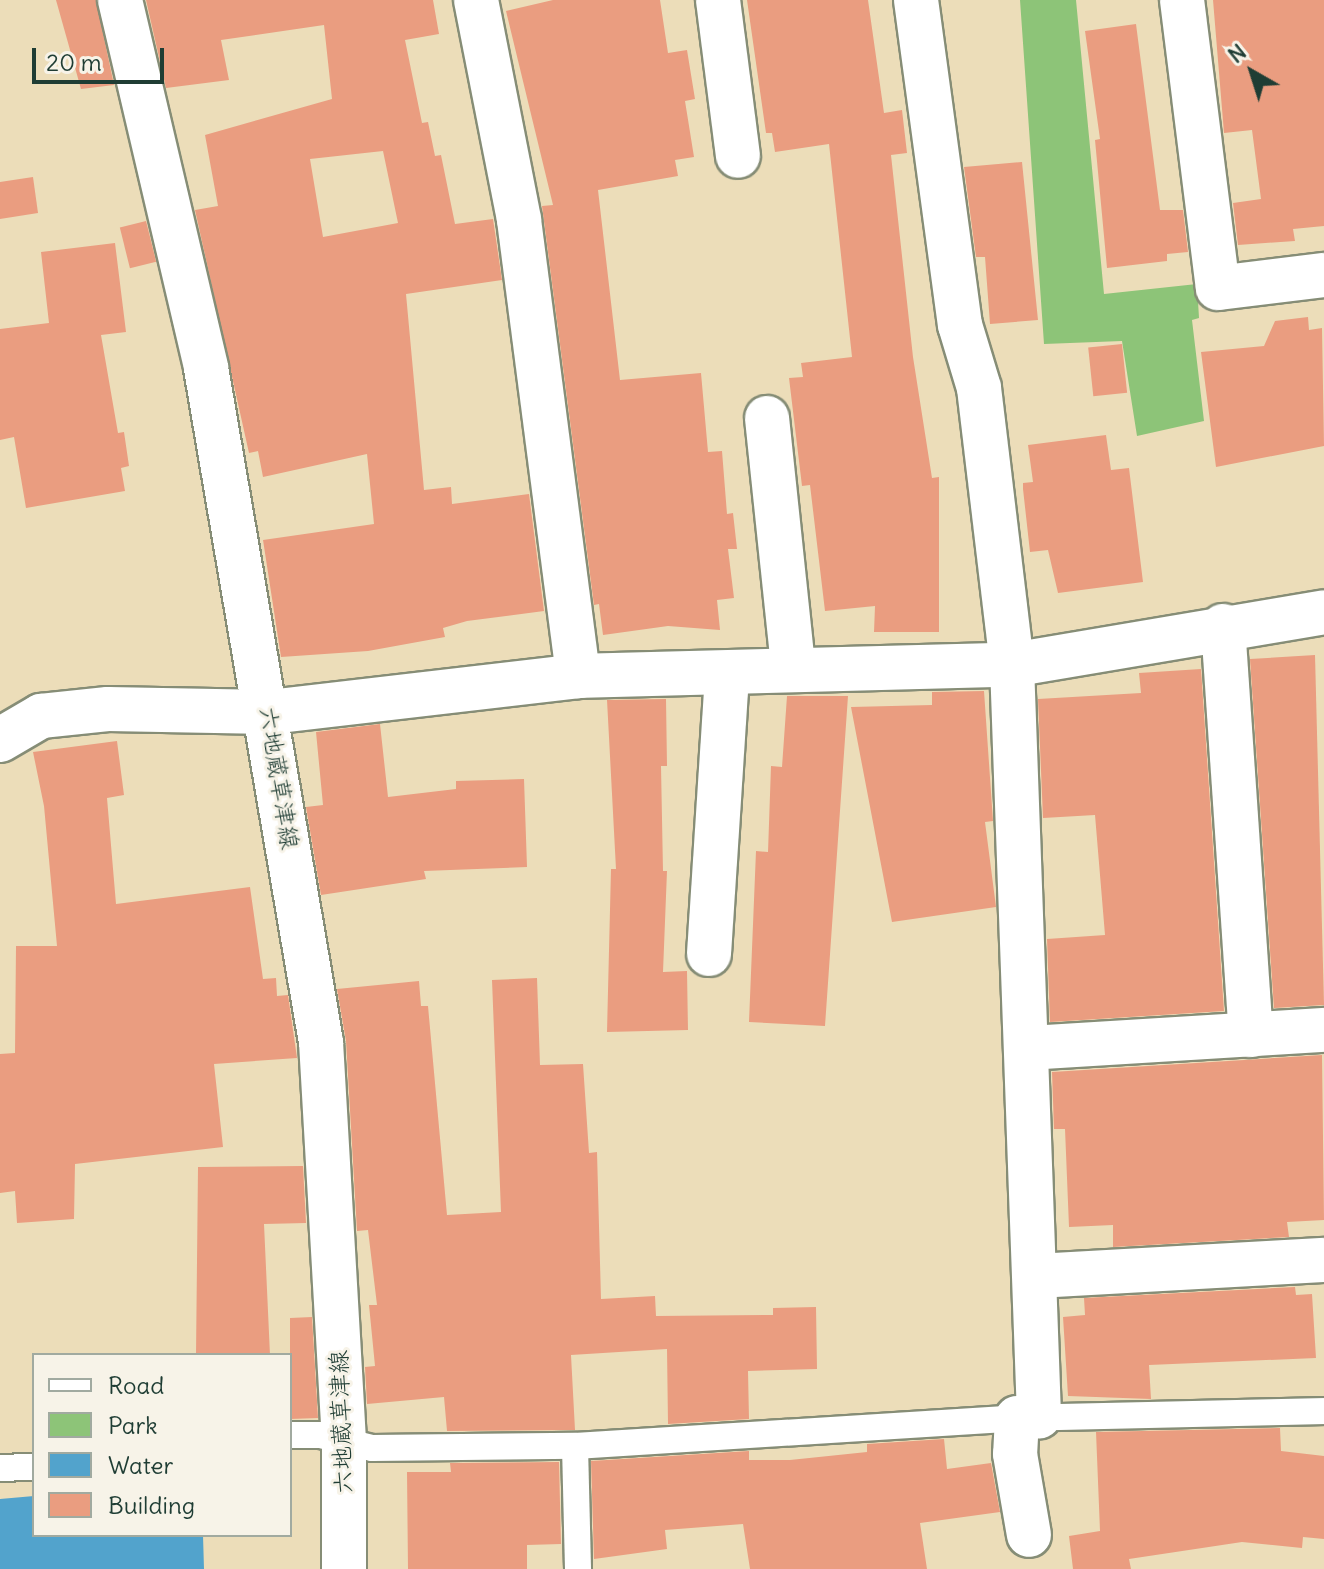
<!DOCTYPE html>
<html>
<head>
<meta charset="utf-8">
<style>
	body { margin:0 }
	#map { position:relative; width:1324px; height:1569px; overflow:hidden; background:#ecddb9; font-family:Delius,"Klee One",sans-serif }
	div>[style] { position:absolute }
	.green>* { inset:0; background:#8dc478 }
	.water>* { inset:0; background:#52a3cc }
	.building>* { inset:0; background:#ea9d80; transform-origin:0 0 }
	.roads { filter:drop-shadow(2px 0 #868d76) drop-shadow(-2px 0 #868d76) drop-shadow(0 2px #868d76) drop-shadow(0 -2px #868d76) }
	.lane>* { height:26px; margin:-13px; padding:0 13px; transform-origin:13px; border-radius:13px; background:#fff }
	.street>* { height:44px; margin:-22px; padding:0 22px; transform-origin:22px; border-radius:22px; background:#fff }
	.secondary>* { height:44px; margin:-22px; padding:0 22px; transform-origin:22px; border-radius:22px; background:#fff }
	span { translate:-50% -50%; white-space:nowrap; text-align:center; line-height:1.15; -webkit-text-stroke:6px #f7f3e8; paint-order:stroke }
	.street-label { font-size:24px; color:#1f3d34 }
	.legend { position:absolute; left:32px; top:1353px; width:260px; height:184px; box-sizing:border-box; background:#f7f3e8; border:2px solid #a1aaa0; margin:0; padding:10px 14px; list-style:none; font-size:24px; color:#1f3d34 }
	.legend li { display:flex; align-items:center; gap:16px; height:40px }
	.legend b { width:40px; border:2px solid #a1aaa0 }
	.north { position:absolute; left:1212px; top:32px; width:80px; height:80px; -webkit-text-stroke:6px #f7f3e8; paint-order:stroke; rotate:321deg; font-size:22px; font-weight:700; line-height:32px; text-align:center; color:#1f3d34 }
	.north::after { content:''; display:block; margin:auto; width:28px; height:36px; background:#1f3d34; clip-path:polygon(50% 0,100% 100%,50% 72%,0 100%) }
	.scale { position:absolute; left:32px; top:48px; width:132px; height:36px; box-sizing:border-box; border:4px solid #1f3d34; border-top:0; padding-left:10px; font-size:24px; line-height:28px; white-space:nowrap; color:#1f3d34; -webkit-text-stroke:6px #f7f3e8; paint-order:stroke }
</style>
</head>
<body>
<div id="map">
	<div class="green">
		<div style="clip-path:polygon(1020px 0,1076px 0,1104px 294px,1197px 284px,1199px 318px,1192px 320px,1204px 421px,1137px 436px,1122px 341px,1044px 344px)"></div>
	</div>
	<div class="water">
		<div style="clip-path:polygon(34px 1496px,34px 1535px,203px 1535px,204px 1569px,0 1569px,0 1499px)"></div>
	</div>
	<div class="building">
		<div style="clip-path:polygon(56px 0,96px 0,114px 85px,81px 89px)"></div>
		<div style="clip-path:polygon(evenodd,146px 0,433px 0,439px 34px,405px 40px,422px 123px,428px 122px,435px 156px,441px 155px,455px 224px,493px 219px,502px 280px,406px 294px,424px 490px,451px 487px,452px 504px,529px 494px,544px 611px,467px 621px,443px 628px,445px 637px,368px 651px,281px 657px,263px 540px,374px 524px,367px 454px,263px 477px,258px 451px,249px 453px,195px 210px,218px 206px,205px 135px,332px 99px,324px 25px,221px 40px,229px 80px,166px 88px,146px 0,383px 151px,398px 223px,323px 237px,310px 159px,383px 151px)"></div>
		<div style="clip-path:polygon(553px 0,660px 0,668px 53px,687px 50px,695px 99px,685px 101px,694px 157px,675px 160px,678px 176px,598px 190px,620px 380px,701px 373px,708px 452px,722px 451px,727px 514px,733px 513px,737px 549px,728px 549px,734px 598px,717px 600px,720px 630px,668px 626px,603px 635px,599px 604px,594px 605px,542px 206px,553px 205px,506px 11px)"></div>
		<div style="clip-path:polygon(747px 0,868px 0,884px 113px,902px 110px,907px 153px,891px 155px,913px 357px,932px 478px,939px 477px,939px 632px,874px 632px,875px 606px,825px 611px,810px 485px,802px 486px,789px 378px,803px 377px,801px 363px,852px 357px,829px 144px,775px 152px,772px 133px,766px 133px)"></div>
		<div style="clip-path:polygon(1213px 0,1324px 0,1324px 226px,1293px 229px,1295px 241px,1238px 245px,1233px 203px,1261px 199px,1252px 130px,1224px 133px)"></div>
		<div style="clip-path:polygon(1136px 24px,1160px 210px,1183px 210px,1188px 252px,1167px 254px,1167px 261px,1107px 268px,1095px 140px,1100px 139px,1085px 31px)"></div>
		<div style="clip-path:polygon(1022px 162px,1038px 320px,990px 324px,985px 257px,976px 257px,964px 167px)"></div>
		<div style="clip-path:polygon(33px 177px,38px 213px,0 219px,0 182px)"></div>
		<div style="left:146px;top:221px;width:42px;height:27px;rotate:76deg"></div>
		<div style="clip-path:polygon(115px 243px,126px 332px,101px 335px,118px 433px,124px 432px,129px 466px,121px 468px,125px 491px,26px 508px,14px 437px,0 440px,0 329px,49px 323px,41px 252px)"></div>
		<div style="clip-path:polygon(1308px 317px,1309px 330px,1322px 328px,1324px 446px,1216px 467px,1201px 352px,1264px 346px,1275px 321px)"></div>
		<div style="left:1122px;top:344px;width:49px;height:34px;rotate:84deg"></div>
		<div style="clip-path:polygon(1106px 435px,1111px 470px,1129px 468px,1143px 582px,1058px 593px,1048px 550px,1030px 552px,1023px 489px,1023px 483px,1033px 482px,1028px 445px)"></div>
		<div style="clip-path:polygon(1315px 655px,1324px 1005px,1274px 1008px,1250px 659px)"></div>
		<div style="clip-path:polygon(1201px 669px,1224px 1011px,1050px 1022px,1047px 939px,1105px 935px,1095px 815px,1043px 818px,1038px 699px,1141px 693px,1139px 673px)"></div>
		<div style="clip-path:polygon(984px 691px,993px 821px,985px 822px,996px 907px,892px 922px,851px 707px,932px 705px,932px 692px)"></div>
		<div style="clip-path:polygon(787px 696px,848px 696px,825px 1026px,749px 1022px,756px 851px,768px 852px,771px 766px,782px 767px)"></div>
		<div style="clip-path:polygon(666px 699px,667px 766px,661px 766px,663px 871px,667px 871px,663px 972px,687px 971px,688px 1030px,607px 1032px,611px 869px,616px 869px,607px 700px)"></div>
		<div style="clip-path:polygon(380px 724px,388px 797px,456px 789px,456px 781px,524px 779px,527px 867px,424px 871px,426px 879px,321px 895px,306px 807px,323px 805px,316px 732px)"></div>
		<div style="clip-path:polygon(117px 741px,124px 795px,107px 798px,116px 904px,250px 887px,263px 979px,276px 978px,277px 996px,288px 995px,297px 1058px,214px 1064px,223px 1147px,75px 1164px,74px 1219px,17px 1223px,15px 1191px,0 1193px,0 1054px,15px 1053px,16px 946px,57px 946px,44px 806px,33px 752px)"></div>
		<div style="clip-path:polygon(537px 978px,540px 1065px,583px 1064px,589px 1153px,597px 1152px,601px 1299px,655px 1296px,656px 1316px,773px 1315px,773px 1308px,816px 1307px,817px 1369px,748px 1371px,749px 1419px,668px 1424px,667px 1349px,571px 1355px,575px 1430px,447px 1431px,444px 1397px,367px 1404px,365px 1367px,375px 1366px,369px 1305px,377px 1305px,368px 1230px,357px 1231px,346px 1041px,337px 989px,419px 981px,421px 1006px,428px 1006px,447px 1215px,501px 1212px,492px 980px)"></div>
		<div style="clip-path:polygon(1322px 1055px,1324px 1220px,1287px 1222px,1289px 1237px,1113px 1247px,1113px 1225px,1069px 1227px,1065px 1129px,1054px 1129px,1052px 1072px)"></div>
		<div style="clip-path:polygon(303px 1166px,306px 1223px,264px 1224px,270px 1355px,196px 1355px,198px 1167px)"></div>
		<div style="clip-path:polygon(1295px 1287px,1296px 1295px,1312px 1294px,1316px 1358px,1149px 1365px,1151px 1399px,1068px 1396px,1063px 1317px,1085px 1315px,1084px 1298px)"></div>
		<div style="clip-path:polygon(312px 1317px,318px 1418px,290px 1419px,290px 1318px)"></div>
		<div style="clip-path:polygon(1280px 1428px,1281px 1451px,1324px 1456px,1324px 1539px,1303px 1537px,1302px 1548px,1242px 1542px,1129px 1559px,1131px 1569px,1073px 1569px,1069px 1536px,1100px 1531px,1096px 1432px)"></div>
		<div style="clip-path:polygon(944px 1439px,947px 1469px,991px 1463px,1000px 1512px,920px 1523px,927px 1569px,750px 1569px,743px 1524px,665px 1530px,667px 1549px,594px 1559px,591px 1461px,749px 1451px,749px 1460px,790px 1460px,867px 1452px,867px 1444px)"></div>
		<div style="clip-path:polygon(559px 1462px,561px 1544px,527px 1545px,527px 1569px,408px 1569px,407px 1472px,451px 1472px,450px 1463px)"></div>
	</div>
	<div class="roads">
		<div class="lane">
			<div style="left:290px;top:1435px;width:30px"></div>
			<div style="left:320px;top:1435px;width:54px;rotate:14deg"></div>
			<div style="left:372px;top:1448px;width:203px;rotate:-0.6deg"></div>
			<div style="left:575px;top:1446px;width:443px;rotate:-3.6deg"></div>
			<div style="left:1017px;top:1418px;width:307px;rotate:-1.3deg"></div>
			<div style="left:575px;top:1446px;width:123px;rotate:88.6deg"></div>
			<div style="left:0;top:1468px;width:34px;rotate:-2deg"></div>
		</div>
		<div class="street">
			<div style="left:476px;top:0;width:224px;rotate:78.9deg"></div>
			<div style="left:519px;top:220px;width:460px;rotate:82.6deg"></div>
			<div style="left:718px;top:0;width:157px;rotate:82.7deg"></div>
			<div style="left:916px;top:0;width:328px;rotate:82.3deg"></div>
			<div style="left:960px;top:325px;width:66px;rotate:73.2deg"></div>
			<div style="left:979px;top:388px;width:279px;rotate:83.2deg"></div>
			<div style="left:1012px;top:665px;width:752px;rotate:87.94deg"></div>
			<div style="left:1182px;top:0;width:290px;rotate:82.9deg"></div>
			<div style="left:1218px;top:288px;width:107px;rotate:-7deg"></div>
			<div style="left:767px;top:418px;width:250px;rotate:84deg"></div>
			<div style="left:1223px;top:626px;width:410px;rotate:86.1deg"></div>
			<div style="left:0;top:740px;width:48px;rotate:-30.3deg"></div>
			<div style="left:41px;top:716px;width:67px;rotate:-6deg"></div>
			<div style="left:108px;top:709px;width:161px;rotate:1.1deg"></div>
			<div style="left:269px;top:712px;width:311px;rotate:-6.6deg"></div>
			<div style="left:578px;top:676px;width:434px;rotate:-1.5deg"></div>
			<div style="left:1012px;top:665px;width:316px;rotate:-9.6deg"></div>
			<div style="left:709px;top:954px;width:281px;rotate:-86.3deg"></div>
			<div style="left:1028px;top:1048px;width:297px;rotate:-3.5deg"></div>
			<div style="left:1036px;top:1276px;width:288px;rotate:-3.2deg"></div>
			<div style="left:1017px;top:1418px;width:36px;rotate:93deg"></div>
			<div style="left:1015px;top:1454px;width:82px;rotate:80.2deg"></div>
		</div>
		<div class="secondary">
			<div style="left:120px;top:0;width:378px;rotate:76.8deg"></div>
			<div style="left:206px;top:368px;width:684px;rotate:80.32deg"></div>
			<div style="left:321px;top:1042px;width:401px;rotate:86.7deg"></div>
			<div style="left:344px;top:1442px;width:127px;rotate:90deg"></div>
		</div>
	</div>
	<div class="street-label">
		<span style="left:279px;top:778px;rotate:81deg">六地蔵草津線</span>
		<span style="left:341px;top:1422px;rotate:-92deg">六地蔵草津線</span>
	</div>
	<ul class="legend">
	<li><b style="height:10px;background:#fff"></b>Road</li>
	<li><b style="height:22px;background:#8dc478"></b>Park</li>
	<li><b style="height:22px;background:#52a3cc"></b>Water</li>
	<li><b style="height:22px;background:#ea9d80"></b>Building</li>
	</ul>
	<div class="north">N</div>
	<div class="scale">20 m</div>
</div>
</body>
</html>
